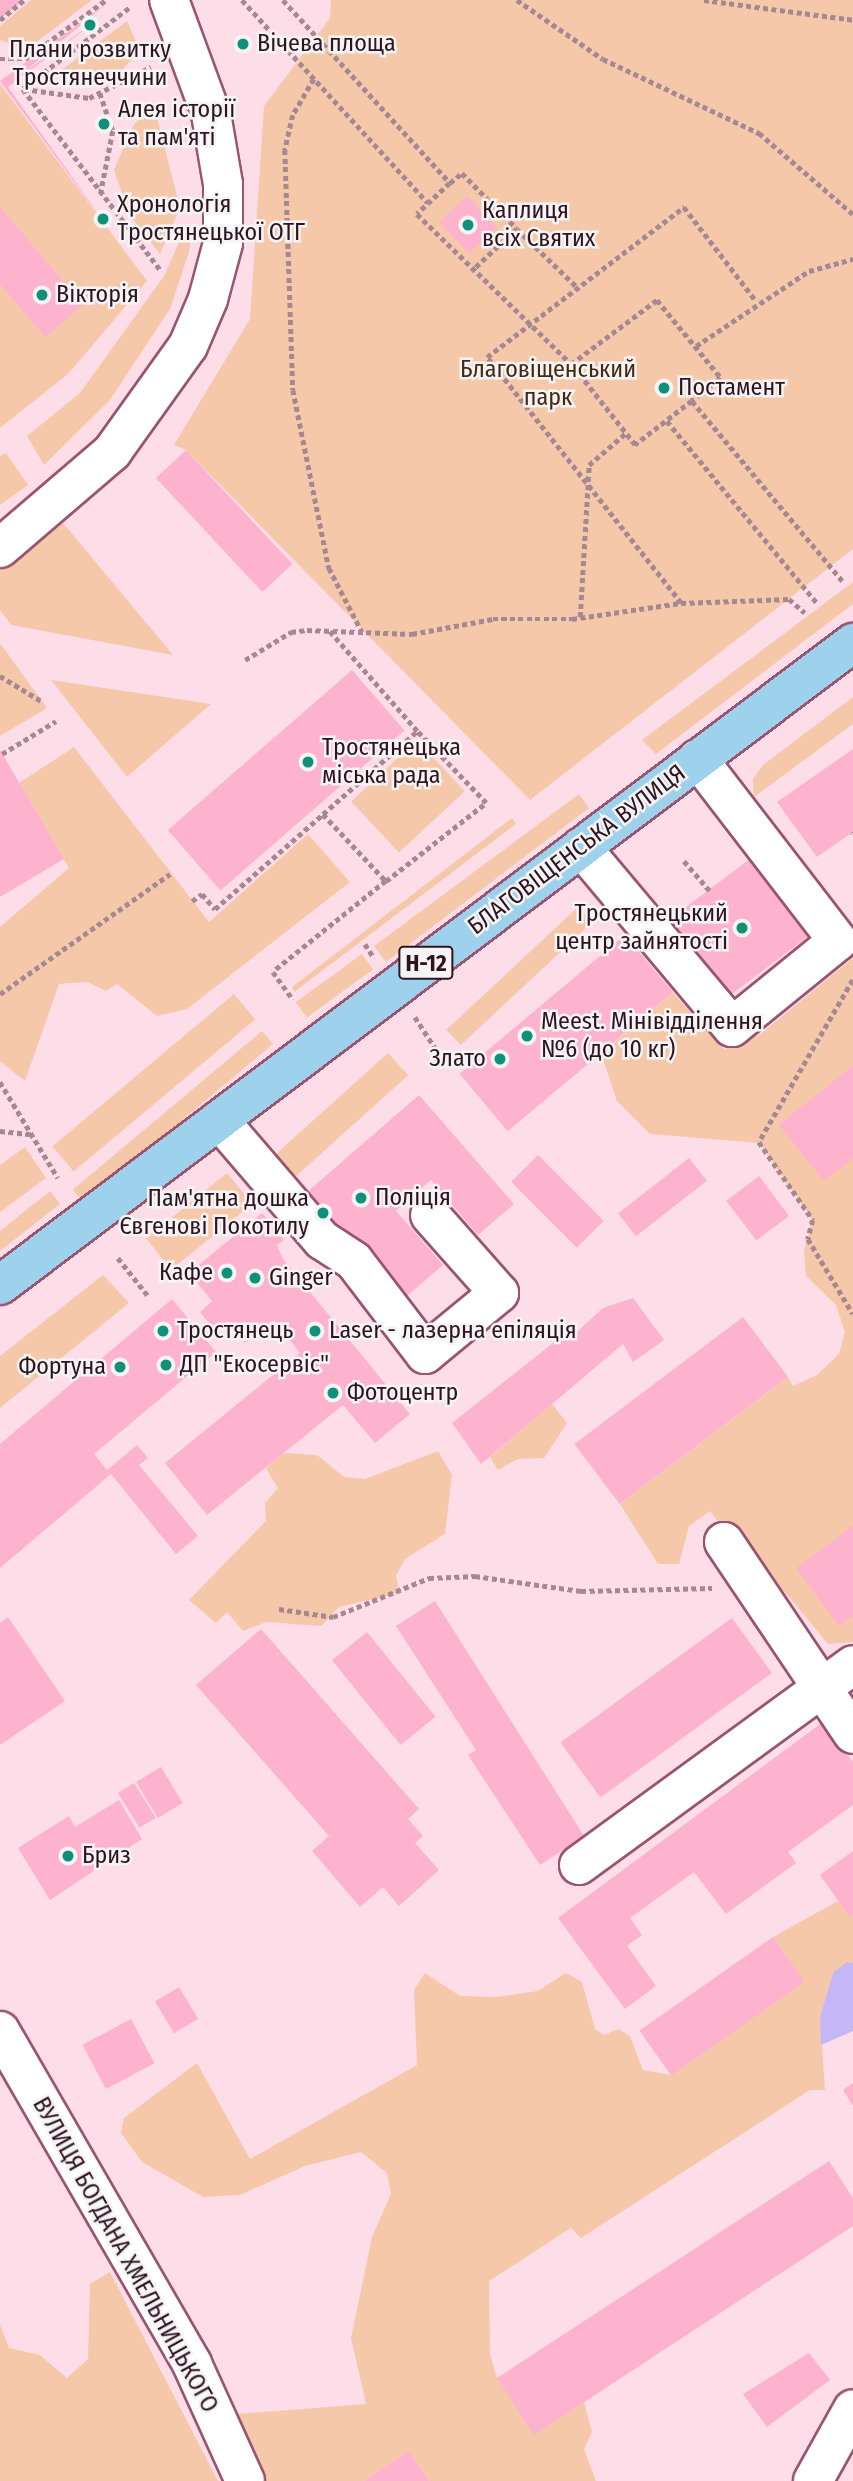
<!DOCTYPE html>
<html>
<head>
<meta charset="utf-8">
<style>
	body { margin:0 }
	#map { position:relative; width:853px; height:2481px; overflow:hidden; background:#fddde8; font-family:"Fira Sans Condensed",sans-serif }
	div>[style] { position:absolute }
	.green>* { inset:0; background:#f5c8aa; transform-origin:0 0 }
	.water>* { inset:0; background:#c5b6f8 }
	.building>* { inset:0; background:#fdb2ce; transform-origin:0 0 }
	.path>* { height:4.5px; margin-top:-2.25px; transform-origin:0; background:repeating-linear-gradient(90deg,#a68893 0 5px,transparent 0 8.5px) }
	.roads { filter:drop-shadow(2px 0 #995470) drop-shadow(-2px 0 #995470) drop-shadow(0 2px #995470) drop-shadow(0 -2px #995470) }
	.minor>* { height:38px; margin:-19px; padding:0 19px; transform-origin:19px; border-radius:19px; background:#fff }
	.major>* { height:38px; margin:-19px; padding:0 19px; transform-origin:19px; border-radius:19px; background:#9ed1ec }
	.dots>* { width:19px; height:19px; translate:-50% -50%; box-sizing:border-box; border:4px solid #f4f4f4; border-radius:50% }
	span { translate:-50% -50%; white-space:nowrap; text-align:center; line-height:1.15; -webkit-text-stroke:5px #f4f4f4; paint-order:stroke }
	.shield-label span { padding:2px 5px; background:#f4f4f4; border:2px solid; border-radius:5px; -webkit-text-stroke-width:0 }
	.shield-label { font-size:23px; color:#2f131f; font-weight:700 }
	.poi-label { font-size:24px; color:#2f131f }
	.left { translate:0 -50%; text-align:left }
	.right { translate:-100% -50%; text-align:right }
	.park-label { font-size:24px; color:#472810 }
	.street-label { font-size:24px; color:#2f131f }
</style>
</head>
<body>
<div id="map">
	<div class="green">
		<div style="clip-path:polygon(31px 0,92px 0,26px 50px,0 40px,0 26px)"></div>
		<div style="clip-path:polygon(331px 0,853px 0,853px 549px,530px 800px,186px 450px,174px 445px,250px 319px,264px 106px,330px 18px)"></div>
		<div style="clip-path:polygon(127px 21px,140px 51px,120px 72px,89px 83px,55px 75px)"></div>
		<div style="clip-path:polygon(0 84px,147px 281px,68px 374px,0 428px)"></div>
		<div style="clip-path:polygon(153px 102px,180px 208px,160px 254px,129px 214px,114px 170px,133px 126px)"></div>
		<div style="clip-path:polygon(184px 231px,191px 234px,189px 252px,170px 309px,110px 400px,44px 465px,27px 436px,80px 393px,164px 276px)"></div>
		<div style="clip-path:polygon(6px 453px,28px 485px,0 505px,0 456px)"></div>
		<div style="clip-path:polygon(63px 523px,173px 655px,11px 625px,0 610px,0 570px)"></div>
		<div style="clip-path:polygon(853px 582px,853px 604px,656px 754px,642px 740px)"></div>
		<div style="clip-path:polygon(0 643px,47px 708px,0 736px)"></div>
		<div style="clip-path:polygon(51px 680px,211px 704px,127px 777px)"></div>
		<div style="clip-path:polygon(853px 697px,853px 724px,754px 797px,753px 779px,763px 765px)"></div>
		<div style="left:417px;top:740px;width:70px;height:90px;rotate:47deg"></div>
		<div style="clip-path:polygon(74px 747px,209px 922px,308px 834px,350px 882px,187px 1009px,157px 1016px,117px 984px,106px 991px,87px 982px,59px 984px,25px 1081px,0 1061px,0 927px,69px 868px,19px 783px)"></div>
		<div style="clip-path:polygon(579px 794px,589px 808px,386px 962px,374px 946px)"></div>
		<div style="clip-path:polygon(512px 818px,516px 824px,294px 992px,292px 987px)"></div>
		<div style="left:578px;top:907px;width:21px;height:180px;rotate:47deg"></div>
		<div style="left:362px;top:954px;width:19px;height:82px;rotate:54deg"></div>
		<div style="clip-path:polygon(853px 958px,853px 1642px,828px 1644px,785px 1592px,754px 1569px,710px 1511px,689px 1526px,679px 1564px,658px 1564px,620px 1504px,788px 1377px,793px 1386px,817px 1375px,839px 1354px,845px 1332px,836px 1305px,806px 1276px,804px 1251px,812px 1220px,759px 1143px,650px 1134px,617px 1101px,601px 1054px,673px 993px,725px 1050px,750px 1029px,757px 1037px)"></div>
		<div style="left:234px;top:994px;width:33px;height:237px;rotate:50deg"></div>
		<div style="left:262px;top:1031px;width:17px;height:247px;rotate:50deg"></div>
		<div style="left:388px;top:1053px;width:30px;height:156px;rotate:48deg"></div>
		<div style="clip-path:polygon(25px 1147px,46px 1178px,0 1212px,0 1165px)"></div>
		<div style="left:227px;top:1173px;width:40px;height:104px;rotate:51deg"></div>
		<div style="clip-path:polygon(50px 1191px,60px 1204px,0 1251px,0 1231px)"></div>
		<div style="clip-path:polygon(103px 1275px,129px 1303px,0 1408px,0 1356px)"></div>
		<div style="clip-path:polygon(552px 1404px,567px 1423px,544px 1458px,518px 1459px,498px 1470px,490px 1457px)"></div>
		<div style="clip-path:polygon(438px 1451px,452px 1475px,445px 1534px,405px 1559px,396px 1576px,400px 1593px,339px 1607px,321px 1626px,266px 1622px,243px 1631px,227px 1612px,216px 1623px,189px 1600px,266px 1521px,265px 1503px,278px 1488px,266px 1468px,284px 1453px,317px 1455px,344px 1477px,365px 1479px)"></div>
		<div style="clip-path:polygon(838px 1901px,853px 1916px,853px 1963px,833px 1973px,820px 2017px,825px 2090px,810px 2090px,581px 2238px,571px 2228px,489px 2281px,490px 2354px,497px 2378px,534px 2434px,584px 2402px,592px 2432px,584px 2449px,596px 2481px,429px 2481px,409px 2451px,364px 2481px,265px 2481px,237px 2414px,366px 2404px,351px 2338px,372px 2237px,391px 2194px,387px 2173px,361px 2152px,305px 2166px,240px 2195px,203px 2197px,142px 2162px,121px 2133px,124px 2118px,197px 2063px,250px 2159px,417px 2065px,414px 1990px,425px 1973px,460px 1996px,497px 1997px,538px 1991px,566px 1973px,582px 1982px,595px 2029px,604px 2035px,618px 2029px,630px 2036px,643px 2070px,671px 2075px,804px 1982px,773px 1937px)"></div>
		<div style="clip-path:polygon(110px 2272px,218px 2481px,0 2481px,0 2325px,9px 2348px,40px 2355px,67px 2378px,88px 2359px,90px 2284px)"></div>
	</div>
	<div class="water">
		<div style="clip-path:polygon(847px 1962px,853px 1963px,853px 2031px,821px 2045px,820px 2017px,833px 1973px)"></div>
	</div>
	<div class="building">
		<div style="clip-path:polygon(0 0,24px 0,0 19px)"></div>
		<div style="clip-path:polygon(109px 2px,19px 76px,119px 4px,8px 87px,112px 233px,0 81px)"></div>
		<div style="left:467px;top:196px;width:43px;height:38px;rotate:46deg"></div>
		<div style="clip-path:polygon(0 207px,83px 305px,45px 337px,0 284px)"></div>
		<div style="left:186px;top:450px;width:156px;height:41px;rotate:47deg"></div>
		<div style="left:352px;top:670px;width:80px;height:244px;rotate:49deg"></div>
		<div style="clip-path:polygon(853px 749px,853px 832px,817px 857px,777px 802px)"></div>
		<div style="clip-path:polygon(0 750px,64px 859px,0 897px)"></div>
		<div style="left:755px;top:855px;width:97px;height:110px;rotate:53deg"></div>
		<div style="left:625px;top:935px;width:75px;height:216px;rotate:50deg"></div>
		<div style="clip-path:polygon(853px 1066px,853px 1158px,824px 1181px,779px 1125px)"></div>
		<div style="clip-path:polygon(419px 1095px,514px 1204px,478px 1235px,431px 1180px,396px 1211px,443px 1265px,400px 1302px,306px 1193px)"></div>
		<div style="left:538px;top:1155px;width:93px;height:38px;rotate:45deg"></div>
		<div style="left:689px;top:1158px;width:29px;height:90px;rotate:52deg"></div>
		<div style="left:759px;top:1176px;width:50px;height:41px;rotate:53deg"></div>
		<div style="clip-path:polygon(262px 1213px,284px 1240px,277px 1245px,283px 1259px,410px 1414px,375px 1443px,343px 1405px,207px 1515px,165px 1463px,300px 1353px,274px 1320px,245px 1343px,228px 1321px,215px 1331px,200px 1312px,212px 1301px,189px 1273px)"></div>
		<div style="clip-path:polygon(633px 1298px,664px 1340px,633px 1362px,623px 1344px,481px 1464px,452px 1423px,572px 1328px,577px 1332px,603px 1308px)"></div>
		<div style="clip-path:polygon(172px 1299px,216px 1352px,94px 1454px,107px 1470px,137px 1445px,148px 1458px,139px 1465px,198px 1536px,176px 1554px,111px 1474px,0 1568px,0 1444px)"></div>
		<div style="left:743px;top:1317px;width:75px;height:211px;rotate:53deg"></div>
		<div style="clip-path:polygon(853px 1526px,853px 1616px,839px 1626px,796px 1568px)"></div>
		<div style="clip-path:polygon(435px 1601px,584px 1836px,540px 1865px,468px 1755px,476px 1750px,396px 1626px)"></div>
		<div style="clip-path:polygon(8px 1617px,65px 1701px,0 1745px,0 1623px)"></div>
		<div style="left:732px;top:1618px;width:68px;height:212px;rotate:54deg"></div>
		<div style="clip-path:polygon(261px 1629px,419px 1809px,408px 1819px,423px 1836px,415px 1843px,439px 1870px,399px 1906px,383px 1887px,360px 1907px,312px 1851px,329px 1836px,196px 1685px)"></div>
		<div style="left:367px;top:1632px;width:109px;height:45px;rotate:51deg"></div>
		<div style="clip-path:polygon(823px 1722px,853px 1762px,853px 1805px,788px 1852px,796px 1863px,726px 1914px,694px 1872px,630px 1918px,642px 1935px,627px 1946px,656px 1986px,625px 2009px,558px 1918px)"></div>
		<div style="left:161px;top:1767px;width:42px;height:29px;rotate:59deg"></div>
		<div style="left:134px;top:1783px;width:41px;height:19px;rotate:58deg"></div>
		<div style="clip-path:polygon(119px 1800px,142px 1839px,50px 1900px,18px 1848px,69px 1816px,75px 1827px)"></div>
		<div style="clip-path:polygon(853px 1851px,853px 1915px,850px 1917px,820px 1875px)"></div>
		<div style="left:773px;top:1937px;width:55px;height:163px;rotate:55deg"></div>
		<div style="left:179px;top:1987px;width:37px;height:28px;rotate:59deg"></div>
		<div style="left:131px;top:2019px;width:50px;height:55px;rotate:62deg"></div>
		<div style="clip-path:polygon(853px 2083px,853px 2106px,843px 2090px)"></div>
		<div style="clip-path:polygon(829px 2161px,853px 2198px,853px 2226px,534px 2435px,497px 2378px)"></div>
		<div style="clip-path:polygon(809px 2353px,830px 2380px,767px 2427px,743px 2394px)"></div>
		<div style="clip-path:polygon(409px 2451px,429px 2481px,364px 2481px)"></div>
	</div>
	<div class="path">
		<div style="left:242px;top:0;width:275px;rotate:47.5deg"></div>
		<div style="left:283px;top:0;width:248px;rotate:47.6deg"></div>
		<div style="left:450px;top:183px;width:45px;rotate:136.8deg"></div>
		<div style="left:417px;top:214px;width:215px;rotate:44.2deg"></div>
		<div style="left:517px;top:0;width:104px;rotate:34.5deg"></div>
		<div style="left:603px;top:59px;width:173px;rotate:25.4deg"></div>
		<div style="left:759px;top:133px;width:124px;rotate:40.8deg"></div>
		<div style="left:704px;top:0;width:150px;rotate:7.6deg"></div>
		<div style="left:0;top:20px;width:31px;rotate:-40deg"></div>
		<div style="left:0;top:59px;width:25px"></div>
		<div style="left:25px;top:59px;width:100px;rotate:-36.1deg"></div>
		<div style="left:314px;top:79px;width:42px;rotate:120.3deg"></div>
		<div style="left:293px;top:115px;width:36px;rotate:103deg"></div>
		<div style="left:285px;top:150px;width:240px;rotate:88.1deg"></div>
		<div style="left:293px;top:390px;width:182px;rotate:78.6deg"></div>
		<div style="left:329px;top:568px;width:72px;rotate:62.7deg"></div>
		<div style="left:23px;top:88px;width:134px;rotate:-37.1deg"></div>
		<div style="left:23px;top:89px;width:228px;rotate:52.8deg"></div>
		<div style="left:24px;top:89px;width:66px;rotate:7.9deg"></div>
		<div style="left:89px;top:98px;width:69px;rotate:-26.6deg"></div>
		<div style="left:100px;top:93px;width:40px;rotate:71.1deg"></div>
		<div style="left:113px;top:131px;width:62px;rotate:101.1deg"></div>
		<div style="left:450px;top:183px;width:16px;rotate:-40deg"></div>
		<div style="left:462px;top:173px;width:78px;rotate:45.5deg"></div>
		<div style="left:517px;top:229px;width:62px;rotate:137deg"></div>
		<div style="left:517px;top:229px;width:83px;rotate:44deg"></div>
		<div style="left:696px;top:346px;width:136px;rotate:-33.6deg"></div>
		<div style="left:809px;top:271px;width:46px;rotate:-15.3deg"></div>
		<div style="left:692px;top:401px;width:72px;rotate:142.3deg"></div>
		<div style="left:635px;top:445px;width:103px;rotate:-128.3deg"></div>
		<div style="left:571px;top:364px;width:107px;rotate:-36.7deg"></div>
		<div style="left:657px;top:300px;width:101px;rotate:50.6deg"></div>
		<div style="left:721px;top:378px;width:37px;rotate:142deg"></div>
		<div style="left:692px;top:401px;width:237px;rotate:50.1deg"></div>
		<div style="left:667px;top:421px;width:236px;rotate:50.5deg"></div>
		<div style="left:681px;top:603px;width:313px;rotate:-128.3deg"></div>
		<div style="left:487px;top:357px;width:248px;rotate:-37.3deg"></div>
		<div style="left:684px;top:207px;width:118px;rotate:52.5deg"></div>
		<div style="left:580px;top:617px;width:152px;rotate:-86.6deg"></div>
		<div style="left:589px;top:465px;width:49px;rotate:-40.9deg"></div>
		<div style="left:245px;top:660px;width:54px;rotate:-31.3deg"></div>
		<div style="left:291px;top:632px;width:16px;rotate:-7deg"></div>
		<div style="left:307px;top:630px;width:105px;rotate:2.2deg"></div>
		<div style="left:412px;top:634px;width:82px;rotate:-10.5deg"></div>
		<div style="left:493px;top:619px;width:79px"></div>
		<div style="left:572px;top:619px;width:110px;rotate:-8.4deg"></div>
		<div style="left:681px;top:603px;width:108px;rotate:-2.1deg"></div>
		<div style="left:789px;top:599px;width:21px;rotate:41deg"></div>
		<div style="left:0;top:676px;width:50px;rotate:31.2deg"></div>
		<div style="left:2px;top:754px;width:63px;rotate:-31.4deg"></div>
		<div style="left:323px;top:814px;width:125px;rotate:-41.4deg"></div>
		<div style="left:417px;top:731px;width:133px;rotate:-131.3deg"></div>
		<div style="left:852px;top:832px;width:1px;rotate:45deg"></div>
		<div style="left:684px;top:861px;width:40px;rotate:49deg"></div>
		<div style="left:386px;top:881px;width:127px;rotate:-38deg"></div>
		<div style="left:486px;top:803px;width:100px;rotate:-133.8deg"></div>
		<div style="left:192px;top:901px;width:12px;rotate:-35deg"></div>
		<div style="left:202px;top:894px;width:20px;rotate:49deg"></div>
		<div style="left:215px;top:909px;width:144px;rotate:-41.3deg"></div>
		<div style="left:323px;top:814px;width:92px;rotate:46.8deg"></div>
		<div style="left:386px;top:881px;width:145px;rotate:141.2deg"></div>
		<div style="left:273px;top:972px;width:34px;rotate:54deg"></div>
		<div style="left:365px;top:944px;width:17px;rotate:57deg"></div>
		<div style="left:853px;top:980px;width:187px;rotate:120.1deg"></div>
		<div style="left:759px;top:1142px;width:95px;rotate:55.3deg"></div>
		<div style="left:813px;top:1220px;width:20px;rotate:105deg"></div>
		<div style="left:808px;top:1239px;width:87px;rotate:59deg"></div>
		<div style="left:0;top:994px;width:208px;rotate:-35.2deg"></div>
		<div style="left:415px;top:1017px;width:51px;rotate:56.9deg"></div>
		<div style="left:0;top:1082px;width:112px;rotate:58.9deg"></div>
		<div style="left:0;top:1131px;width:31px;rotate:6deg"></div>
		<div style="left:118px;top:1258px;width:50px;rotate:51.5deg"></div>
		<div style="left:279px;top:1609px;width:55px;rotate:8.4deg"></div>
		<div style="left:333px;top:1617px;width:104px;rotate:-22.1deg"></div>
		<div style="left:429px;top:1578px;width:46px;rotate:-2.5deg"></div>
		<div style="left:475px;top:1576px;width:107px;rotate:8.1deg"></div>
		<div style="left:581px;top:1591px;width:131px;rotate:-1.3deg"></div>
	</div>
	<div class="roads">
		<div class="minor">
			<div style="left:0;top:548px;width:148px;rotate:-40.6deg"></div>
			<div style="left:112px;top:452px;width:130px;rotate:-54.4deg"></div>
			<div style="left:188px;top:346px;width:51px;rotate:-66.9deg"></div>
			<div style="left:208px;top:299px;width:58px;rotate:-75deg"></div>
			<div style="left:223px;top:243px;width:59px;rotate:-90deg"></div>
			<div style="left:223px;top:184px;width:71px;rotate:-99.7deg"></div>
			<div style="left:211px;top:114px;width:121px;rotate:-110.2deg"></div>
			<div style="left:581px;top:847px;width:235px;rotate:50deg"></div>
			<div style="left:732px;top:1027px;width:136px;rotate:-39.1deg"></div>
			<div style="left:838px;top:941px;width:230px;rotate:-127.6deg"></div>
			<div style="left:219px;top:1120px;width:158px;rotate:49.4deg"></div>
			<div style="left:322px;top:1240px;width:38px;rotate:33deg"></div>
			<div style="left:354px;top:1261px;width:117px;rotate:52.6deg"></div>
			<div style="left:425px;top:1354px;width:96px;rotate:-39.5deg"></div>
			<div style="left:499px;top:1293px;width:104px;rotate:-131.5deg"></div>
			<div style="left:724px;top:1542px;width:231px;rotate:56.1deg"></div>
			<div style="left:579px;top:1865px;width:339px;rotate:-36.1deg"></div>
			<div style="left:0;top:2031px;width:384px;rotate:60deg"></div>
			<div style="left:192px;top:2364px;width:128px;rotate:65.6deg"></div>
			<div style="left:813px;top:2481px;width:82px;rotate:-60.9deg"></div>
		</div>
		<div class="major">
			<div style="left:0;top:1285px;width:1068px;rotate:-36.97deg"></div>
		</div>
	</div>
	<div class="dots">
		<div style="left:90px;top:25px;background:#0f9179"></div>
		<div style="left:243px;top:44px;background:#0f9179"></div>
		<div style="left:104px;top:124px;background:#0f9179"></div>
		<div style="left:103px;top:219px;background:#0f9179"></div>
		<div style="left:468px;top:225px;background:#0f9179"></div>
		<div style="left:42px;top:295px;background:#0f9179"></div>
		<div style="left:664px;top:388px;background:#0f9179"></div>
		<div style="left:308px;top:762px;background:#0f9179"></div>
		<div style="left:742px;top:928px;background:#0f9179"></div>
		<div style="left:527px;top:1036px;background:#0f9179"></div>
		<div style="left:500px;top:1059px;background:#0f9179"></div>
		<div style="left:361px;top:1198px;background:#0f9179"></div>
		<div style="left:323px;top:1213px;background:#0f9179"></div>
		<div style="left:227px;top:1273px;background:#0f9179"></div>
		<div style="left:255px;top:1278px;background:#0f9179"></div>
		<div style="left:163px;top:1331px;background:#0f9179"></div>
		<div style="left:315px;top:1331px;background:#0f9179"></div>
		<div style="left:166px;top:1365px;background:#0f9179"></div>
		<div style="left:120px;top:1367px;background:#0f9179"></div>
		<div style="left:333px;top:1393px;background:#0f9179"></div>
		<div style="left:68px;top:1856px;background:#0f9179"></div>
	</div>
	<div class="shield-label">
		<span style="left:426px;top:963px">Н-12</span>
	</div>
	<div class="poi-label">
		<span class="left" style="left:257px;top:44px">Вічева площа</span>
		<span style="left:90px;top:64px">Плани розвитку<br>Тростянеччини</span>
		<span class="left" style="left:118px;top:124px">Алея історії<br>та пам'яті</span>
		<span class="left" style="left:117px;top:219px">Хронологія<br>Тростянецької ОТГ</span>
		<span class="left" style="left:482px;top:225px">Каплиця<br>всіх Святих</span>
		<span class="left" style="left:56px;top:295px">Вікторія</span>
		<span class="left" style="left:678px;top:388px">Постамент</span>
		<span class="left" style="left:322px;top:762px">Тростянецька<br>міська рада</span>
		<span class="right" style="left:728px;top:928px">Тростянецький<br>центр зайнятості</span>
		<span class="left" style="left:541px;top:1036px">Meest. Мінівідділення<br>№6 (до 10 кг)</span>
		<span class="right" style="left:486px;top:1059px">Злато</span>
		<span class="left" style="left:375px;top:1198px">Поліція</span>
		<span class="right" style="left:309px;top:1213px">Пам'ятна дошка<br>Євгенові Покотилу</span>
		<span class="right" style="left:213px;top:1273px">Кафе</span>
		<span class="left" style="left:269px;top:1278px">Ginger</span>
		<span class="left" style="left:177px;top:1331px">Тростянець</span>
		<span class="left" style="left:329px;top:1331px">Laser - лазерна епіляція</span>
		<span class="left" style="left:180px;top:1365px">ДП "Екосервіс"</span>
		<span class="right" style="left:106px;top:1367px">Фортуна</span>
		<span class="left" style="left:347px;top:1393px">Фотоцентр</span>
		<span class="left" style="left:82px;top:1856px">Бриз</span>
	</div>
	<div class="park-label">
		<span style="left:548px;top:384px">Благовіщенський<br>парк</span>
	</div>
	<div class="street-label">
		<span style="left:577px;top:850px;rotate:-37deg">БЛАГОВІЩЕНСЬКА ВУЛИЦЯ</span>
		<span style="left:125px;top:2255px;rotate:61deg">ВУЛИЦЯ БОГДАНА ХМЕЛЬНИЦЬКОГО</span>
	</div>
</div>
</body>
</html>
